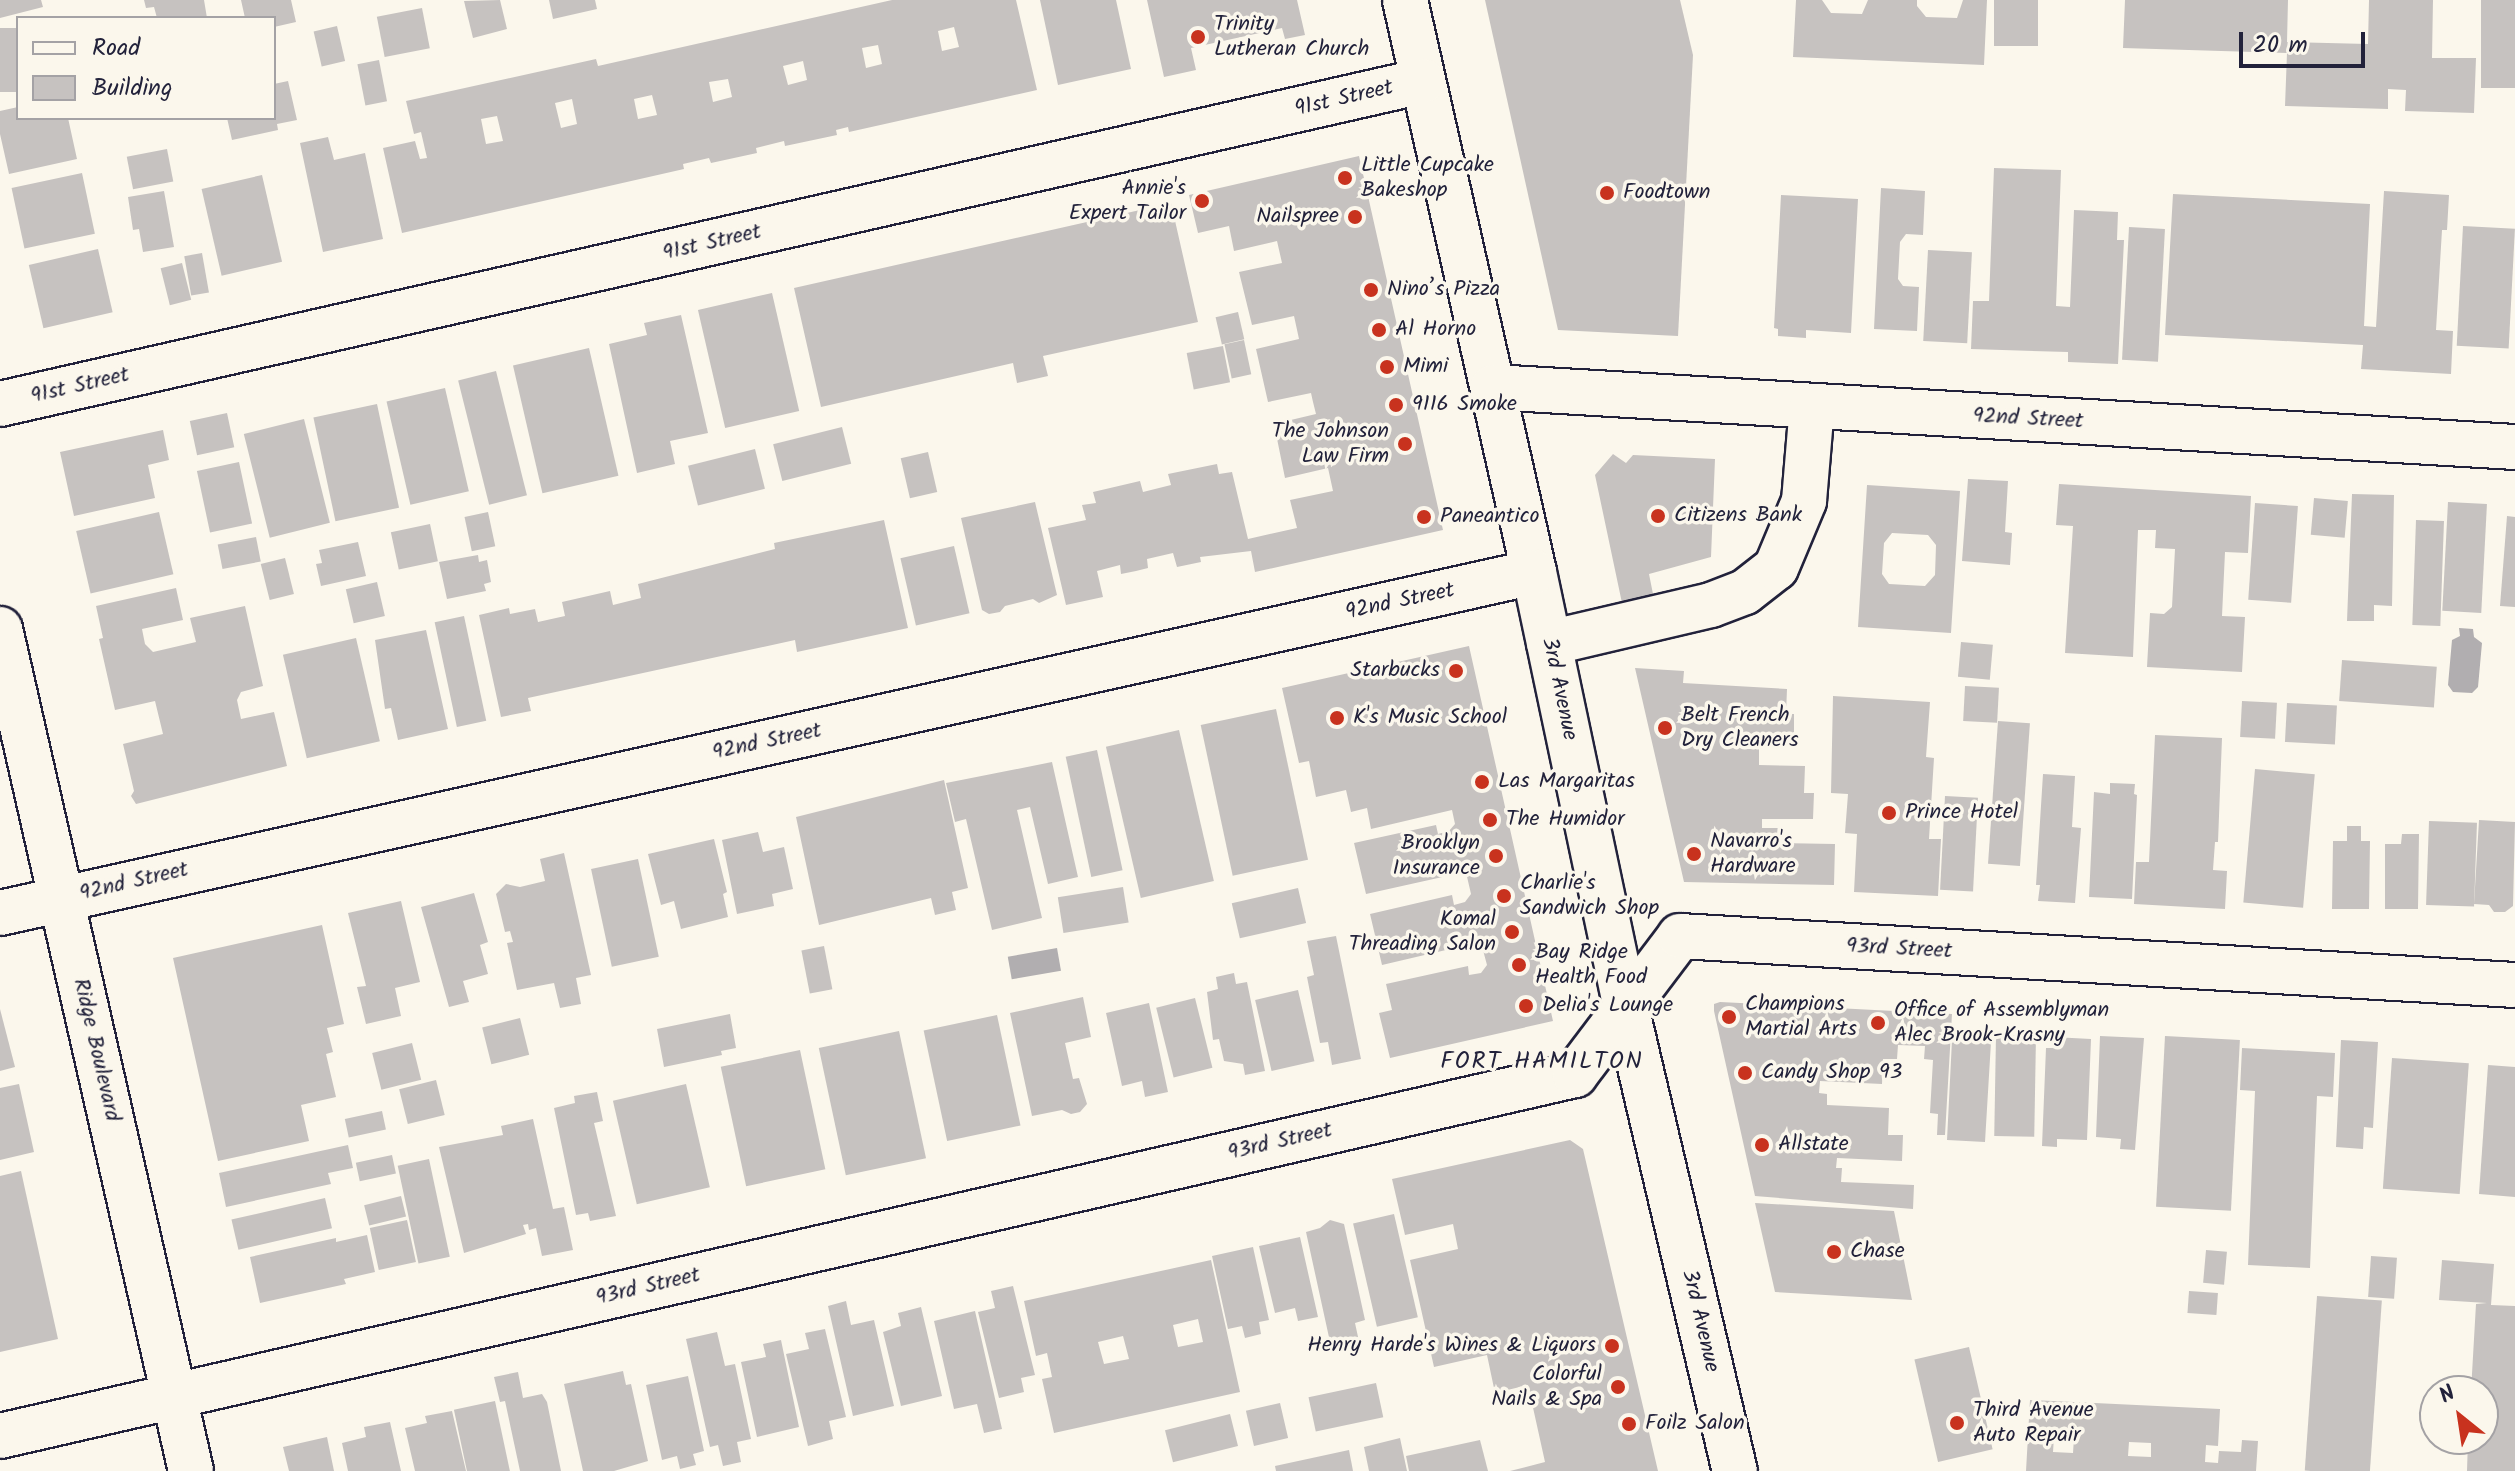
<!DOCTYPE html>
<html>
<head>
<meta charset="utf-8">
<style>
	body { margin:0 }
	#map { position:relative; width:2515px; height:1471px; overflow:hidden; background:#fbf7ec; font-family:Kalam,sans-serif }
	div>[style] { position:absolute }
	.water>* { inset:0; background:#b1aeb0; transform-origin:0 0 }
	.building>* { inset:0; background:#c6c2c0; transform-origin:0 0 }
	.roads { filter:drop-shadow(2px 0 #22223b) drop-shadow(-2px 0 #22223b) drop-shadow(0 2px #22223b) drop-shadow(0 -2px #22223b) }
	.minor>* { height:44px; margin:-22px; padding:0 22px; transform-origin:22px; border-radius:22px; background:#fbf7ec }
	.dots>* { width:22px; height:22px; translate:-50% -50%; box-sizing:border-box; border:4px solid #fbf7ec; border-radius:50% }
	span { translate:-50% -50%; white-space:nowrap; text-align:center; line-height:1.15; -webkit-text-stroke:7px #fbf7ec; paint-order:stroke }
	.poi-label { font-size:22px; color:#22223b }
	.left { translate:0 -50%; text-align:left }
	.right { translate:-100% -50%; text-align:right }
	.street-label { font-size:22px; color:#22223b }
	.neighbourhood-label { font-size:24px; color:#22223b; letter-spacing:2px }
	.legend { position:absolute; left:16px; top:16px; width:260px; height:104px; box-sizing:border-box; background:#fbf7ec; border:2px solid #a4a2a5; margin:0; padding:10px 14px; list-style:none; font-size:24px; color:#22223b }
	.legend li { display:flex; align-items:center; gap:16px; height:40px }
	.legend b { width:40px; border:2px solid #a4a2a5 }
	.north { position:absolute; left:2419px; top:1375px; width:80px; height:80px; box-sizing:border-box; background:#fbf7ec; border:2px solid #a4a2a5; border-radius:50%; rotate:330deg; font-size:22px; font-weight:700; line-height:32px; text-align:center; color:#22223b }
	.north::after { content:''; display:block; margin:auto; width:28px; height:36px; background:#c8321e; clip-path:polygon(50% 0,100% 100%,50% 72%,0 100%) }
	.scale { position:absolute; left:2239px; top:32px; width:126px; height:36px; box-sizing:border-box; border:4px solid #22223b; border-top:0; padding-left:10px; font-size:24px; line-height:28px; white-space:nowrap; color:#22223b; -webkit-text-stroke:6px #fbf7ec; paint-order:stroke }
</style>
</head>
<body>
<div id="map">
	<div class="water">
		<div style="clip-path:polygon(2459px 628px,2473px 629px,2474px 637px,2482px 643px,2478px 687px,2472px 693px,2453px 692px,2448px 685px,2452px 640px,2460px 636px)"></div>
		<div style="left:1057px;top:948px;width:23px;height:50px;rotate:80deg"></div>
	</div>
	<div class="building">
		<div style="clip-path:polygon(0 0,41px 0,43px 7px,0 18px)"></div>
		<div style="clip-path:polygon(144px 0,204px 0,207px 18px,157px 18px,154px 7px,146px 8px)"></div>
		<div style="clip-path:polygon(241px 0,291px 0,296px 22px,274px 27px,274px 18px,245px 18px)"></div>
		<div style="clip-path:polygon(500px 0,507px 29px,473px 38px,464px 1px)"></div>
		<div style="clip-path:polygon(549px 0,595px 0,597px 9px,553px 19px)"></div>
		<div style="clip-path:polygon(evenodd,892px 0,1016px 0,1037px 90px,849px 132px,848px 127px,836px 130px,837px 135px,785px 146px,784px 141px,756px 148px,757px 153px,711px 163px,709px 158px,683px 164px,684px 169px,402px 233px,383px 148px,415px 141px,420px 159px,427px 158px,421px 132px,414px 134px,406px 101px,596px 59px,598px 66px,892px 0,954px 27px,959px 47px,942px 51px,938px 31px,954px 27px,892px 0,878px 45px,882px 64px,866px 68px,862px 48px,878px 45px,892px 0,803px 61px,807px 80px,788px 85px,783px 66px,803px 61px,892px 0,728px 79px,732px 97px,713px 102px,709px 82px,728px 79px,892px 0,652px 95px,657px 115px,638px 119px,634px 99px,652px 95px,892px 0,572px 99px,577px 124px,561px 128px,555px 103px,572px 99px,892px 0,497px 116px,503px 141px,486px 144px,481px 119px,497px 116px)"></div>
		<div style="clip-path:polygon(1040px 0,1116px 0,1131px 69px,1058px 85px)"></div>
		<div style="clip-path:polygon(1147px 0,1297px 0,1305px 35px,1285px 39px,1282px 28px,1191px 48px,1196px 70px,1164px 77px)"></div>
		<div style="clip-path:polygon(1485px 0,1680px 0,1693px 55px,1678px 336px,1558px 330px)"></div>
		<div style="clip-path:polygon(1796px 0,1822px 0,1831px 13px,1862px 14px,1868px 0,1917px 0,1917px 6px,1926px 17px,1957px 18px,1963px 0,1987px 0,1984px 65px,1793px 57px)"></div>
		<div style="left:1994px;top:0;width:44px;height:46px"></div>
		<div style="clip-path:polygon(2125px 0,2288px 0,2287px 42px,2368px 44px,2369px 0,2433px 0,2432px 58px,2476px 58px,2474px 113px,2405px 111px,2406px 90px,2388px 89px,2388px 109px,2285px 106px,2287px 53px,2123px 48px)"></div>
		<div style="left:2481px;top:0;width:34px;height:88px"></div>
		<div style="left:422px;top:8px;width:41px;height:46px;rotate:79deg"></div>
		<div style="left:337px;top:26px;width:36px;height:24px;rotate:77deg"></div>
		<div style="left:18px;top:28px;width:64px;height:18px;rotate:90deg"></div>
		<div style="left:379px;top:60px;width:42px;height:22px;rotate:79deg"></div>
		<div style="clip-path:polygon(288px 81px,297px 120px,277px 124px,278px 130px,232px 140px,227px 118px,274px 118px,274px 84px)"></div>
		<div style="clip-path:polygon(18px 107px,18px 118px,68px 118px,77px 159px,9px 174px,0 134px,0 111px)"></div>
		<div style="clip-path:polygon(328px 137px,334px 160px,365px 153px,383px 239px,323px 252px,300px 143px)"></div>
		<div style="left:167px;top:149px;width:33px;height:41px;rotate:79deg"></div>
		<div style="clip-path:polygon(1359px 156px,1443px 530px,1255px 572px,1251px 551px,1200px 557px,1201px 562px,1177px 567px,1173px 553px,1147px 559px,1148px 568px,1136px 571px,1121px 574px,1120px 565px,1097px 571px,1103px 597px,1066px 605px,1048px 528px,1086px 520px,1082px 505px,1096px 503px,1093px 492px,1140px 481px,1143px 492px,1171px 485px,1168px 474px,1217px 464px,1219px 474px,1232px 472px,1248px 539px,1297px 528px,1290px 500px,1333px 491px,1328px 468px,1285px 478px,1274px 424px,1316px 414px,1313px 402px,1311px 393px,1268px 402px,1256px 349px,1299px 339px,1294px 316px,1252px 325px,1239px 272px,1282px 263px,1277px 241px,1234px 251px,1229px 226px,1198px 233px,1189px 195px)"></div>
		<div style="clip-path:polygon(1994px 168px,2061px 170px,2056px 306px,2070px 307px,2074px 210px,2118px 212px,2117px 240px,2124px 240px,2118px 364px,2068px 362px,2068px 352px,1971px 349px,1973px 301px,1989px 301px)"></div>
		<div style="left:82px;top:173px;width:62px;height:72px;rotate:78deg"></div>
		<div style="left:262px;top:175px;width:89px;height:62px;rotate:77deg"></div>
		<div style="clip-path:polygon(1881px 188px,1925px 191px,1923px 235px,1906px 234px,1900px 242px,1898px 279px,1903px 286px,1919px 287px,1917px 331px,1874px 329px)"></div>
		<div style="clip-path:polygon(164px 191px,174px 247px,143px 252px,139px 229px,133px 230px,128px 197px)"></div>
		<div style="clip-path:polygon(2384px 191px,2449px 195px,2447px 230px,2442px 230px,2436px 330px,2453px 331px,2451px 374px,2361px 369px,2363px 345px,2165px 335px,2173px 194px,2370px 204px,2364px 326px,2376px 327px)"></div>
		<div style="clip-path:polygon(1781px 195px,1858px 199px,1851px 333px,1806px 330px,1806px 338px,1778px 336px,1778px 329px,1774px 328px)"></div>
		<div style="clip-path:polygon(1171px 203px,1198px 322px,1043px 356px,1048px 376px,1017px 383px,1013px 363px,821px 407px,794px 288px)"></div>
		<div style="left:2463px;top:226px;width:52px;height:120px;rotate:3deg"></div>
		<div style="left:2129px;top:227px;width:36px;height:133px;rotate:3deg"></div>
		<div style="left:98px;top:249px;width:65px;height:71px;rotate:77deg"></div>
		<div style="left:1928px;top:250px;width:44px;height:91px;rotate:3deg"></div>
		<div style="left:202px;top:253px;width:40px;height:18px;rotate:80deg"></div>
		<div style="left:182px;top:263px;width:38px;height:22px;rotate:76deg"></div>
		<div style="left:772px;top:293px;width:121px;height:76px;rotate:77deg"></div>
		<div style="left:1238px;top:312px;width:28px;height:23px;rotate:77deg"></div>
		<div style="clip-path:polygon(681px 315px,708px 433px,670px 441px,675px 464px,637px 473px,609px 344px,647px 335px,644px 323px)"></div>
		<div style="left:1244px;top:340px;width:35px;height:20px;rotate:78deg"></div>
		<div style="left:1223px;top:346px;width:37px;height:37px;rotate:79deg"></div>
		<div style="left:589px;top:348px;width:131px;height:78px;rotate:77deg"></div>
		<div style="left:496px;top:371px;width:128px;height:39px;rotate:76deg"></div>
		<div style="left:445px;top:388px;width:106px;height:60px;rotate:77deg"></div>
		<div style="left:377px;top:404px;width:106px;height:65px;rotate:78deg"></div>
		<div style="left:227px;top:413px;width:35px;height:38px;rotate:78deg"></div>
		<div style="left:304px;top:419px;width:107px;height:62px;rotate:76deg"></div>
		<div style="left:842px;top:427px;width:38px;height:71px;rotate:76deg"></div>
		<div style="clip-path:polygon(163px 430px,169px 460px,148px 465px,155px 498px,74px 516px,60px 452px)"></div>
		<div style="left:755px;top:449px;width:41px;height:69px;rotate:76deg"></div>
		<div style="left:928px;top:452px;width:41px;height:28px;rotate:77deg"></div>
		<div style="clip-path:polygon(1613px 454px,1626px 463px,1633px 455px,1715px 459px,1711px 557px,1649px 574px,1653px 594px,1622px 603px,1595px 475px)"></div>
		<div style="left:239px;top:462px;width:63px;height:43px;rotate:78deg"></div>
		<div style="clip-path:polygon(1968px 479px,2008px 481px,2005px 532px,2012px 533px,2010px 565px,1962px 561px)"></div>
		<div style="clip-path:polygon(2059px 484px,2251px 496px,2248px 553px,2225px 552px,2222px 616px,2245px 617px,2242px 672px,2147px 667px,2150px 613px,2164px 614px,2172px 607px,2175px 549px,2155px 548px,2156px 530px,2138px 530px,2133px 657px,2065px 653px,2073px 526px,2056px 525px)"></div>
		<div style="clip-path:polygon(evenodd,1867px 485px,1960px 491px,1951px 633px,1858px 627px,1867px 485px,1892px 533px,1928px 535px,1936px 545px,1935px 575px,1925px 586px,1889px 584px,1882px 574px,1884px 543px,1892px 533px)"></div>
		<div style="clip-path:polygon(2352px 494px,2394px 495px,2392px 606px,2374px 605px,2374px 621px,2347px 621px)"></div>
		<div style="left:2314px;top:498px;width:34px;height:37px;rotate:5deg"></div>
		<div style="clip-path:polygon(1035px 502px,1057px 595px,1039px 603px,1033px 599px,1005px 606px,1000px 612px,989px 614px,982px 610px,961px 518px)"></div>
		<div style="left:2448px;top:502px;width:39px;height:109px;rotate:3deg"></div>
		<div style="left:2255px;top:503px;width:43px;height:97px;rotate:4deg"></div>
		<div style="left:159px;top:512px;width:64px;height:85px;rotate:77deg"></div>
		<div style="left:488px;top:512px;width:35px;height:24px;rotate:78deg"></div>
		<div style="clip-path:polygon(2507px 516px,2515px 517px,2515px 607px,2500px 606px)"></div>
		<div style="clip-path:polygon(884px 520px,908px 628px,797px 652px,795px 640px,643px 673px,528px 698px,531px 711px,501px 717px,479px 615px,509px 608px,510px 614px,535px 609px,538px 622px,565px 616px,562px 602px,610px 591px,613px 605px,641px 598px,638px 584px,775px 549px,774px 543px)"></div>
		<div style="left:2416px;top:520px;width:28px;height:105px;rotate:2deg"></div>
		<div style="left:430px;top:524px;width:38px;height:40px;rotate:78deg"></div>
		<div style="left:256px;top:537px;width:25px;height:39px;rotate:79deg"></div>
		<div style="clip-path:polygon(358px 542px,366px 576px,321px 586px,316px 564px,322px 563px,319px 550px)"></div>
		<div style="left:954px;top:546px;width:69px;height:55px;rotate:77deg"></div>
		<div style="clip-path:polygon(478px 555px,479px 562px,487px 560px,491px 582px,484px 584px,486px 591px,447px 599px,439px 562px)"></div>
		<div style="left:285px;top:558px;width:37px;height:25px;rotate:76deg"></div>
		<div style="left:377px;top:582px;width:35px;height:32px;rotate:77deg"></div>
		<div style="clip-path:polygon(176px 588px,183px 620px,142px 629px,145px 644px,153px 652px,196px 642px,190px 618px,245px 606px,263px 686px,241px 692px,237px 700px,241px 719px,274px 712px,287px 766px,136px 804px,131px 796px,134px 791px,123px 744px,163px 734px,155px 701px,115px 710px,99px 639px,103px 638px,96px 606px)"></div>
		<div style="left:464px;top:616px;width:107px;height:30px;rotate:78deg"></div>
		<div style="clip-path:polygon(426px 630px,448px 729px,398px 740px,391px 708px,385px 709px,375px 640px)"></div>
		<div style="left:356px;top:638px;width:106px;height:75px;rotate:77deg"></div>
		<div style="left:1961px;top:642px;width:32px;height:35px;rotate:5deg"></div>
		<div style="clip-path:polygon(1469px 646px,1553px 1021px,1390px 1058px,1379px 1013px,1392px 1010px,1386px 984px,1468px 966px,1469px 975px,1481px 973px,1487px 965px,1480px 939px,1472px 935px,1461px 937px,1463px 946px,1382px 965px,1370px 914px,1452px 895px,1454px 905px,1465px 902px,1471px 894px,1465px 868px,1456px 863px,1445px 867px,1447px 876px,1366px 894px,1354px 843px,1436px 825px,1438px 834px,1449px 831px,1455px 824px,1452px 810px,1371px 829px,1367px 808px,1351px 812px,1346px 790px,1316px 797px,1309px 761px,1299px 763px,1282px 688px)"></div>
		<div style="left:2342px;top:660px;width:95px;height:41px;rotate:4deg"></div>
		<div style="clip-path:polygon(1635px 668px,1684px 671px,1683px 683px,1787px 689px,1786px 714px,1794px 714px,1794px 740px,1746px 739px,1746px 749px,1759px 749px,1759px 765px,1805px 766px,1804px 793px,1814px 793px,1813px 819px,1762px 819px,1762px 828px,1778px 828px,1777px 843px,1835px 844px,1834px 885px,1684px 882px)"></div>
		<div style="left:1965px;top:686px;width:34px;height:35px;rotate:3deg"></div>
		<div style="clip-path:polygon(1833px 696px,1930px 702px,1926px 757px,1934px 758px,1929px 839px,1941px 839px,1938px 896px,1854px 892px,1857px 834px,1845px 833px,1848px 794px,1831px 793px)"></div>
		<div style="left:2242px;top:701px;width:35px;height:36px;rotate:3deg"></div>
		<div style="left:2287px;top:703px;width:50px;height:39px;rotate:3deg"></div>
		<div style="left:1276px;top:709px;width:154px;height:77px;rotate:78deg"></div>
		<div style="left:1998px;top:721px;width:32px;height:143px;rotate:4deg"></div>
		<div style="left:1179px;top:730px;width:155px;height:75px;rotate:77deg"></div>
		<div style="clip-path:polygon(2155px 735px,2222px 738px,2218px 842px,2215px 842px,2213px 870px,2227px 871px,2225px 909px,2134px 904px,2136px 862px,2149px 862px)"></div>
		<div style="left:1097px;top:750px;width:123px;height:32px;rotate:78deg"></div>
		<div style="clip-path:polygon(1052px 762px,1078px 877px,1048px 884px,1030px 807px,1017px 810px,1042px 918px,992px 930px,966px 819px,955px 822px,946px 783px)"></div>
		<div style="left:2255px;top:769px;width:60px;height:134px;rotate:5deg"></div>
		<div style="clip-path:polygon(2043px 774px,2075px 776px,2072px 827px,2081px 828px,2075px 903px,2038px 901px,2040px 885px,2036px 885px)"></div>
		<div style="clip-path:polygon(944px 780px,968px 888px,952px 892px,956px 910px,935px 915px,931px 898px,819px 925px,796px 817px)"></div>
		<div style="clip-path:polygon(2110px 783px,2135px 784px,2134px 794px,2137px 795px,2132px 899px,2089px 897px,2094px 792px,2110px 794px)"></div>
		<div style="left:1945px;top:796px;width:33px;height:94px;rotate:3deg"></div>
		<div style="clip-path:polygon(2479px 820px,2515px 822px,2513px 906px,2505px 912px,2494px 912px,2489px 905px,2474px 904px)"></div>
		<div style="left:2429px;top:821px;width:48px;height:84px;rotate:2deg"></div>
		<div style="clip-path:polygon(2347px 826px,2361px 826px,2361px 841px,2370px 841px,2369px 909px,2332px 909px,2333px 841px,2347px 841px)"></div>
		<div style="clip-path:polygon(758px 832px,763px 852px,784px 847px,793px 889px,772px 894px,774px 906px,737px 914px,722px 840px)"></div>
		<div style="clip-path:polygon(2402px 834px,2419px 834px,2418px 909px,2385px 909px,2385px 844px,2401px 844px)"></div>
		<div style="clip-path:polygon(714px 839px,727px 892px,723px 894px,728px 917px,681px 929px,674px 901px,661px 905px,648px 854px)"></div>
		<div style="clip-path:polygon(564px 853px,591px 975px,576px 978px,581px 1004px,560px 1008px,554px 983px,517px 990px,507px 943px,513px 942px,510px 931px,505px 932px,496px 894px,506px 884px,520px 887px,545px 881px,540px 859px)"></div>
		<div style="left:638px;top:859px;width:100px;height:48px;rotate:78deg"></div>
		<div style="left:1123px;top:887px;width:36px;height:66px;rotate:81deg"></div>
		<div style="left:1298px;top:888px;width:36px;height:68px;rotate:77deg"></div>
		<div style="clip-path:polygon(474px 893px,488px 942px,480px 945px,488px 974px,463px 981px,469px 1002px,449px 1007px,421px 907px)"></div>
		<div style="clip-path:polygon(401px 901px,420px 982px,395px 988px,401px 1016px,366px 1024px,357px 987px,366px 986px,348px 913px)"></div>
		<div style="clip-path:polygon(322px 925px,344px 1024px,327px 1028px,333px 1052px,326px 1054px,336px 1097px,301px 1105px,309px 1141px,218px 1161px,173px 958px)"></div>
		<div style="clip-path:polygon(1336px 936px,1361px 1059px,1332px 1065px,1328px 1042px,1320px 1043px,1307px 977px,1314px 975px,1307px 941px)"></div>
		<div style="left:824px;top:946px;width:44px;height:23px;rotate:79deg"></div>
		<div style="clip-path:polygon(1234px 973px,1236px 984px,1247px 982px,1265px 1071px,1245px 1075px,1243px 1064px,1224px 1061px,1219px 1039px,1213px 1040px,1207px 992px,1218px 989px,1216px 977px)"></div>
		<div style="left:1298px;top:990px;width:73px;height:44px;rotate:77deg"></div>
		<div style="clip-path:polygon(1083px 997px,1091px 1037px,1065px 1043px,1073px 1079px,1079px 1078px,1087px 1104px,1080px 1112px,1071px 1114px,1062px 1110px,1032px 1116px,1010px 1013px)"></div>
		<div style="left:1195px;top:998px;width:72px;height:40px;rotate:76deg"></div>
		<div style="clip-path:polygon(1720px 1002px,1952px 1014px,1945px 1135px,1937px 1135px,1938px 1114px,1930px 1113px,1933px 1060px,1924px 1059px,1925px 1046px,1898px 1045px,1897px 1059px,1883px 1059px,1882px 1084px,1820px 1081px,1819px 1093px,1827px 1094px,1827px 1105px,1889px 1108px,1888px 1135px,1903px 1135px,1902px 1161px,1837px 1158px,1836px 1168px,1842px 1168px,1841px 1182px,1914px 1185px,1913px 1209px,1755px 1196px,1714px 1011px,1714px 1004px)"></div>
		<div style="clip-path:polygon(1149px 1003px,1168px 1092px,1145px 1097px,1142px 1081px,1122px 1086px,1106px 1013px)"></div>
		<div style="clip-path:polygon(0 1009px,15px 1067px,0 1071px)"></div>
		<div style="clip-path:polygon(730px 1014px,736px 1048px,721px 1051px,722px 1055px,664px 1067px,657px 1029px)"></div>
		<div style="left:997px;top:1015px;width:113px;height:75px;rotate:78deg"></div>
		<div style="left:520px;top:1018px;width:38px;height:39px;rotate:76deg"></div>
		<div style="left:899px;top:1031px;width:130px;height:82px;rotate:78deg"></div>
		<div style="clip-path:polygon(1978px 1033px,1991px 1042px,1985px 1142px,1947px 1140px,1952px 1040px,1965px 1040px)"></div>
		<div style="left:1996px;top:1035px;width:40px;height:101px;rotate:1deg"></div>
		<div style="clip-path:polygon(2100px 1036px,2144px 1038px,2135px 1150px,2120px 1149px,2121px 1139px,2096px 1137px)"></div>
		<div style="left:2165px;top:1036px;width:75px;height:171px;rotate:3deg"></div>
		<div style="clip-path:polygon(2053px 1037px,2091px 1039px,2087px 1140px,2057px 1139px,2057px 1147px,2042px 1146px,2046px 1048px,2053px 1048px)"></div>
		<div style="clip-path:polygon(2341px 1040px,2378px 1042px,2373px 1128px,2364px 1127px,2363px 1149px,2336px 1147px)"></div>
		<div style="left:412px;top:1043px;width:38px;height:41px;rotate:76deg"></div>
		<div style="clip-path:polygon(2242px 1048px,2335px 1053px,2333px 1097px,2317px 1096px,2310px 1268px,2248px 1265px,2255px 1091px,2240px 1090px)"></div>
		<div style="left:800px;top:1050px;width:122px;height:81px;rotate:78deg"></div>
		<div style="left:2392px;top:1058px;width:77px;height:131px;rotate:4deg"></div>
		<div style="clip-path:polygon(2488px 1065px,2515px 1067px,2515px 1197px,2479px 1194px)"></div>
		<div style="left:436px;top:1080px;width:36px;height:38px;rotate:76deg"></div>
		<div style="clip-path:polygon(19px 1084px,34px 1152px,0 1160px,0 1088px)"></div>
		<div style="left:686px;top:1084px;width:106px;height:75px;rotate:77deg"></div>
		<div style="clip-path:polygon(597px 1092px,603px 1121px,594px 1123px,616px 1216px,590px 1221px,588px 1213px,576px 1215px,554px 1108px,575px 1103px,574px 1096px)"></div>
		<div style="left:382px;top:1111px;width:19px;height:38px;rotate:78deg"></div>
		<div style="clip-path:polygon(533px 1119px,553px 1209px,564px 1207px,573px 1250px,542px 1256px,536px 1228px,529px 1230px,528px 1224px,523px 1225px,526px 1234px,464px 1253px,439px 1147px,503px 1135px,501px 1126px)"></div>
		<div style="clip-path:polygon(1570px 1140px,1583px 1149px,1658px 1471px,1510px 1471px,1545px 1462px,1528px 1385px,1495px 1393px,1487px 1355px,1434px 1367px,1410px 1260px,1458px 1249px,1453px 1224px,1405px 1235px,1392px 1179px)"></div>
		<div style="clip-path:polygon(348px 1145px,353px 1168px,328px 1173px,331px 1184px,226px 1207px,219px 1173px)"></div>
		<div style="left:392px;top:1155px;width:19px;height:37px;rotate:78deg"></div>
		<div style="left:429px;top:1159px;width:100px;height:32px;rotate:78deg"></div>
		<div style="clip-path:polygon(21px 1171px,58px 1339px,0 1352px,0 1176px)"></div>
		<div style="left:401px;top:1196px;width:21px;height:38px;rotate:76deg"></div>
		<div style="left:325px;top:1198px;width:31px;height:96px;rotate:77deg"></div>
		<div style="clip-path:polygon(1755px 1203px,1894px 1211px,1912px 1300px,1775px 1292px)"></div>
		<div style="left:1394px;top:1214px;width:106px;height:42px;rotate:77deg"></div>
		<div style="left:407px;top:1220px;width:43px;height:38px;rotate:78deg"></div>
		<div style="clip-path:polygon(1330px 1220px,1344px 1224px,1365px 1320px,1355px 1323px,1360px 1346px,1332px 1351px,1306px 1232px,1320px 1228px)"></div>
		<div style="clip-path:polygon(367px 1235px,375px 1272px,344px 1279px,346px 1284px,260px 1303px,250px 1257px,336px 1238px,336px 1242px)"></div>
		<div style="clip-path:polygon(1300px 1237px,1318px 1317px,1298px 1321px,1295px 1308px,1275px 1313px,1259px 1246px)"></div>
		<div style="clip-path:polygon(1253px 1247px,1269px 1320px,1259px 1322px,1261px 1334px,1245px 1338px,1242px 1326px,1228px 1329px,1212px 1256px)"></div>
		<div style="left:2206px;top:1250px;width:21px;height:33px;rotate:5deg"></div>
		<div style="left:2371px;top:1256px;width:26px;height:41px;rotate:4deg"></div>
		<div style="clip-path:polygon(evenodd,1211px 1260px,1240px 1392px,1054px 1433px,1042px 1379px,1052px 1377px,1047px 1353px,1036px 1356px,1024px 1301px,1211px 1260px,1198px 1319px,1203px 1342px,1178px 1347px,1173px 1325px,1198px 1319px,1211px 1260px,1123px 1336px,1129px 1359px,1104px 1364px,1098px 1342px,1123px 1336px)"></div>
		<div style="clip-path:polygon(2442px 1260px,2494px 1264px,2491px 1305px,2515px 1306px,2515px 1471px,2467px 1471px,2468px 1439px,2483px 1439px,2483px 1391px,2471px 1391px,2476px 1304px,2487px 1303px,2439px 1300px)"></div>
		<div style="clip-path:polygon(1013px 1286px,1035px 1375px,1021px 1378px,1024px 1392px,999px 1398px,978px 1312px,995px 1308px,991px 1291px)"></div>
		<div style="left:2189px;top:1291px;width:29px;height:22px;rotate:4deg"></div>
		<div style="left:2317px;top:1296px;width:65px;height:175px;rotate:4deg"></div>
		<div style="clip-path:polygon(846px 1301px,851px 1325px,874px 1320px,894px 1406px,853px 1416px,828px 1306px)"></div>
		<div style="clip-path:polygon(921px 1307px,942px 1396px,901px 1406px,883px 1332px,901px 1326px,898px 1313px)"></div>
		<div style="clip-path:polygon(975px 1311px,1002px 1429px,984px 1433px,977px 1404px,954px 1409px,934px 1321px)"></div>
		<div style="clip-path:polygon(825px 1329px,846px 1417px,829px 1421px,833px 1439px,808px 1446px,786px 1354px,809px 1349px,805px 1333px)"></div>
		<div style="clip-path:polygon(717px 1332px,725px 1366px,735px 1364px,751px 1439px,737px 1442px,741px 1462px,723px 1466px,718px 1445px,710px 1447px,686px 1339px)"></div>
		<div style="clip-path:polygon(781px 1340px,799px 1427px,757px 1437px,741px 1362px,766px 1357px,763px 1344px)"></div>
		<div style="left:1969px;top:1347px;width:105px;height:56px;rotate:77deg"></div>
		<div style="clip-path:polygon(623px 1371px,626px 1385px,631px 1384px,648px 1461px,614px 1471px,583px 1471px,564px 1384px)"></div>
		<div style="clip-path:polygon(518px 1372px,523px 1398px,542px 1394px,547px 1402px,561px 1471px,520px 1471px,505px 1401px,500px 1402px,494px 1377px)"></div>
		<div style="clip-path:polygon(688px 1376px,704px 1451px,693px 1454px,696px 1465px,680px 1469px,677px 1456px,662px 1460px,646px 1385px)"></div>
		<div style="left:1376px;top:1383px;width:35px;height:69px;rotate:78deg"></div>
		<div style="clip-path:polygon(evenodd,2030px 1400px,2220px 1409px,2218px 1446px,2206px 1445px,2205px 1462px,2218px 1463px,2219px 1451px,2241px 1452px,2242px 1440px,2258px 1441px,2256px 1471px,2026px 1471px,2030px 1400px,2054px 1437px,2074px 1438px,2073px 1453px,2053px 1452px,2054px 1437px,2030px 1400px,2129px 1442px,2151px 1443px,2151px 1457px,2128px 1456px,2129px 1442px)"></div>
		<div style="left:495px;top:1401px;width:72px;height:42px;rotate:78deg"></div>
		<div style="left:1280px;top:1403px;width:36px;height:35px;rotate:77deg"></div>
		<div style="clip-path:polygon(452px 1411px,466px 1471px,415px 1471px,405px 1428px,427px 1423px,425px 1416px)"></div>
		<div style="left:1230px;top:1414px;width:33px;height:67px;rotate:76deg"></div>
		<div style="clip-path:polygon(390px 1422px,401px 1471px,348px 1471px,342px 1443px,366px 1437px,364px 1427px)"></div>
		<div style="clip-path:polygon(327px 1437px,334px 1471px,289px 1471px,283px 1447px)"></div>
		<div style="clip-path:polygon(1400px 1438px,1407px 1471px,1369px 1471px,1364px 1447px)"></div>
		<div style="clip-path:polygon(1480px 1440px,1488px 1471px,1409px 1471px,1406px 1456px)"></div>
		<div style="clip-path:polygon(1349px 1450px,1353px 1471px,1276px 1471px,1275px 1466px)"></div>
	</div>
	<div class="roads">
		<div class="minor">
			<div style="left:1405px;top:0;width:586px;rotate:77.29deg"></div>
			<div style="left:1534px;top:572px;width:445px;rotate:78.1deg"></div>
			<div style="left:1626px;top:1007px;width:477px;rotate:76.8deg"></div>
			<div style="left:1493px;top:387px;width:1024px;rotate:3.36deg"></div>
			<div style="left:0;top:404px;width:1459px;rotate:-12.79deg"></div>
			<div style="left:0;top:629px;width:863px;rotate:77.22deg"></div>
			<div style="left:1549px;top:643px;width:166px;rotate:-13.2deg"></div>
			<div style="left:1711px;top:605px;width:36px;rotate:-21deg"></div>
			<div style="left:1745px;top:592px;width:39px;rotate:-38deg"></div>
			<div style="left:1776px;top:568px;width:73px;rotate:-67.3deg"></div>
			<div style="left:1804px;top:501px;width:95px;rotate:-85.2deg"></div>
			<div style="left:0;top:913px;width:1571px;rotate:-12.53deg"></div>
			<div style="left:0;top:1436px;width:1616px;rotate:-12.91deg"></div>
			<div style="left:1575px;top:1075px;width:174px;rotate:-52.9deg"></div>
			<div style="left:1680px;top:936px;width:836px;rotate:3.36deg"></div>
		</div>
	</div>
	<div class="dots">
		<div style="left:1198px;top:37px;background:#c8321e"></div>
		<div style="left:1345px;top:178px;background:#c8321e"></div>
		<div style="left:1607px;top:193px;background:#c8321e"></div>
		<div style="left:1202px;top:201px;background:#c8321e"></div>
		<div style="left:1355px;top:217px;background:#c8321e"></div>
		<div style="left:1371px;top:290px;background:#c8321e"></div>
		<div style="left:1379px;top:330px;background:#c8321e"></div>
		<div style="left:1387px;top:367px;background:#c8321e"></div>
		<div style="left:1396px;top:405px;background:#c8321e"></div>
		<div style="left:1405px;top:444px;background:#c8321e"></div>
		<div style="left:1658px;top:516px;background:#c8321e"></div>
		<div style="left:1424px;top:517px;background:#c8321e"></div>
		<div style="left:1456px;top:671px;background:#c8321e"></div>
		<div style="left:1337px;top:718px;background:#c8321e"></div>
		<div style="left:1665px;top:728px;background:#c8321e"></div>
		<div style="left:1482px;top:782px;background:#c8321e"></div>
		<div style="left:1889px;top:813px;background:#c8321e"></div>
		<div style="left:1490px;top:820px;background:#c8321e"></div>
		<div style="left:1694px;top:854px;background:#c8321e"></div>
		<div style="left:1496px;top:856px;background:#c8321e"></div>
		<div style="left:1504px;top:896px;background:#c8321e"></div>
		<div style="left:1512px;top:932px;background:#c8321e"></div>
		<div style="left:1519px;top:965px;background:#c8321e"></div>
		<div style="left:1526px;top:1006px;background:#c8321e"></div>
		<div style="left:1729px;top:1017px;background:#c8321e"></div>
		<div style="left:1878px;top:1023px;background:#c8321e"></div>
		<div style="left:1745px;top:1073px;background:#c8321e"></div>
		<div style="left:1762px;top:1145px;background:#c8321e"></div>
		<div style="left:1834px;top:1252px;background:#c8321e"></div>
		<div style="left:1612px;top:1346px;background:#c8321e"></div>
		<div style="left:1618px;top:1387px;background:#c8321e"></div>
		<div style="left:1957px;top:1423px;background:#c8321e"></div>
		<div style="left:1629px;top:1424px;background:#c8321e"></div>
	</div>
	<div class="poi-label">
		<span class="left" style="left:1214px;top:37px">Trinity<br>Lutheran Church</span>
		<span class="left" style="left:1361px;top:178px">Little Cupcake<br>Bakeshop</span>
		<span class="right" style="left:1186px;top:201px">Annie's<br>Expert Tailor</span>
		<span class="left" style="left:1623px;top:193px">Foodtown</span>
		<span class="right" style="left:1339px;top:217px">Nailspree</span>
		<span class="left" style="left:1387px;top:290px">Nino’s Pizza</span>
		<span class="left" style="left:1395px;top:330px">Al Horno</span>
		<span class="left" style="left:1403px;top:367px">Mimi</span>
		<span class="left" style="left:1412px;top:405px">9116 Smoke</span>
		<span class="right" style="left:1389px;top:444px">The Johnson<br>Law Firm</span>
		<span class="left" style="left:1674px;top:516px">Citizens Bank</span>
		<span class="left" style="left:1440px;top:517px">Paneantico</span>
		<span class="right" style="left:1440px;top:671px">Starbucks</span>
		<span class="left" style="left:1681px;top:728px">Belt French<br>Dry Cleaners</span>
		<span class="left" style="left:1353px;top:718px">K's Music School</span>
		<span class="left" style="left:1498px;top:782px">Las Margaritas</span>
		<span class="left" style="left:1905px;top:813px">Prince Hotel</span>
		<span class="left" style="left:1506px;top:820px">The Humidor</span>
		<span class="left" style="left:1710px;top:854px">Navarro's<br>Hardware</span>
		<span class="right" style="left:1480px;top:856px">Brooklyn<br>Insurance</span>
		<span class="left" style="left:1520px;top:896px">Charlie's<br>Sandwich Shop</span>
		<span class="right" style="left:1496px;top:932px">Komal<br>Threading Salon</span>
		<span class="left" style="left:1535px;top:965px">Bay Ridge<br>Health Food</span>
		<span class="left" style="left:1745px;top:1017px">Champions<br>Martial Arts</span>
		<span class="left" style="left:1542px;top:1006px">Delia's Lounge</span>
		<span class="left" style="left:1894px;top:1023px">Office of Assemblyman<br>Alec Brook-Krasny</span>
		<span class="left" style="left:1761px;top:1073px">Candy Shop 93</span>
		<span class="left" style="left:1778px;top:1145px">Allstate</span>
		<span class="left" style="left:1850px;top:1252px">Chase</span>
		<span class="right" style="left:1596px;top:1346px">Henry Harde's Wines &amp; Liquors</span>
		<span class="right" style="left:1602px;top:1387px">Colorful<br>Nails &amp; Spa</span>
		<span class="left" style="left:1973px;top:1423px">Third Avenue<br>Auto Repair</span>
		<span class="left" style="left:1645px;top:1424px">Foilz Salon</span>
	</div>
	<div class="street-label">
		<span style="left:1344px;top:99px;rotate:-13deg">91st Street</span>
		<span style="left:712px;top:243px;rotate:-13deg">91st Street</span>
		<span style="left:80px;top:386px;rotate:-13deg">91st Street</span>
		<span style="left:2028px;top:419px;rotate:3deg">92nd Street</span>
		<span style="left:1400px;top:602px;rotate:-12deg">92nd Street</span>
		<span style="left:1559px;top:689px;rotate:78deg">3rd Avenue</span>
		<span style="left:767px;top:742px;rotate:-12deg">92nd Street</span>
		<span style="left:134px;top:882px;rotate:-13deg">92nd Street</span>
		<span style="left:1899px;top:949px;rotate:3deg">93rd Street</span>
		<span style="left:96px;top:1050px;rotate:77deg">Ridge Boulevard</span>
		<span style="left:1280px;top:1142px;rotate:-13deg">93rd Street</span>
		<span style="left:648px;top:1287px;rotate:-13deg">93rd Street</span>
		<span style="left:1700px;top:1321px;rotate:77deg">3rd Avenue</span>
	</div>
	<div class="neighbourhood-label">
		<span style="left:1542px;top:1062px">FORT HAMILTON</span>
	</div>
	<ul class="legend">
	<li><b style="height:10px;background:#fbf7ec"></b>Road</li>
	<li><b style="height:22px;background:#c6c2c0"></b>Building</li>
	</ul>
	<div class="north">N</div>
	<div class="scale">20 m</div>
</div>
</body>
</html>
